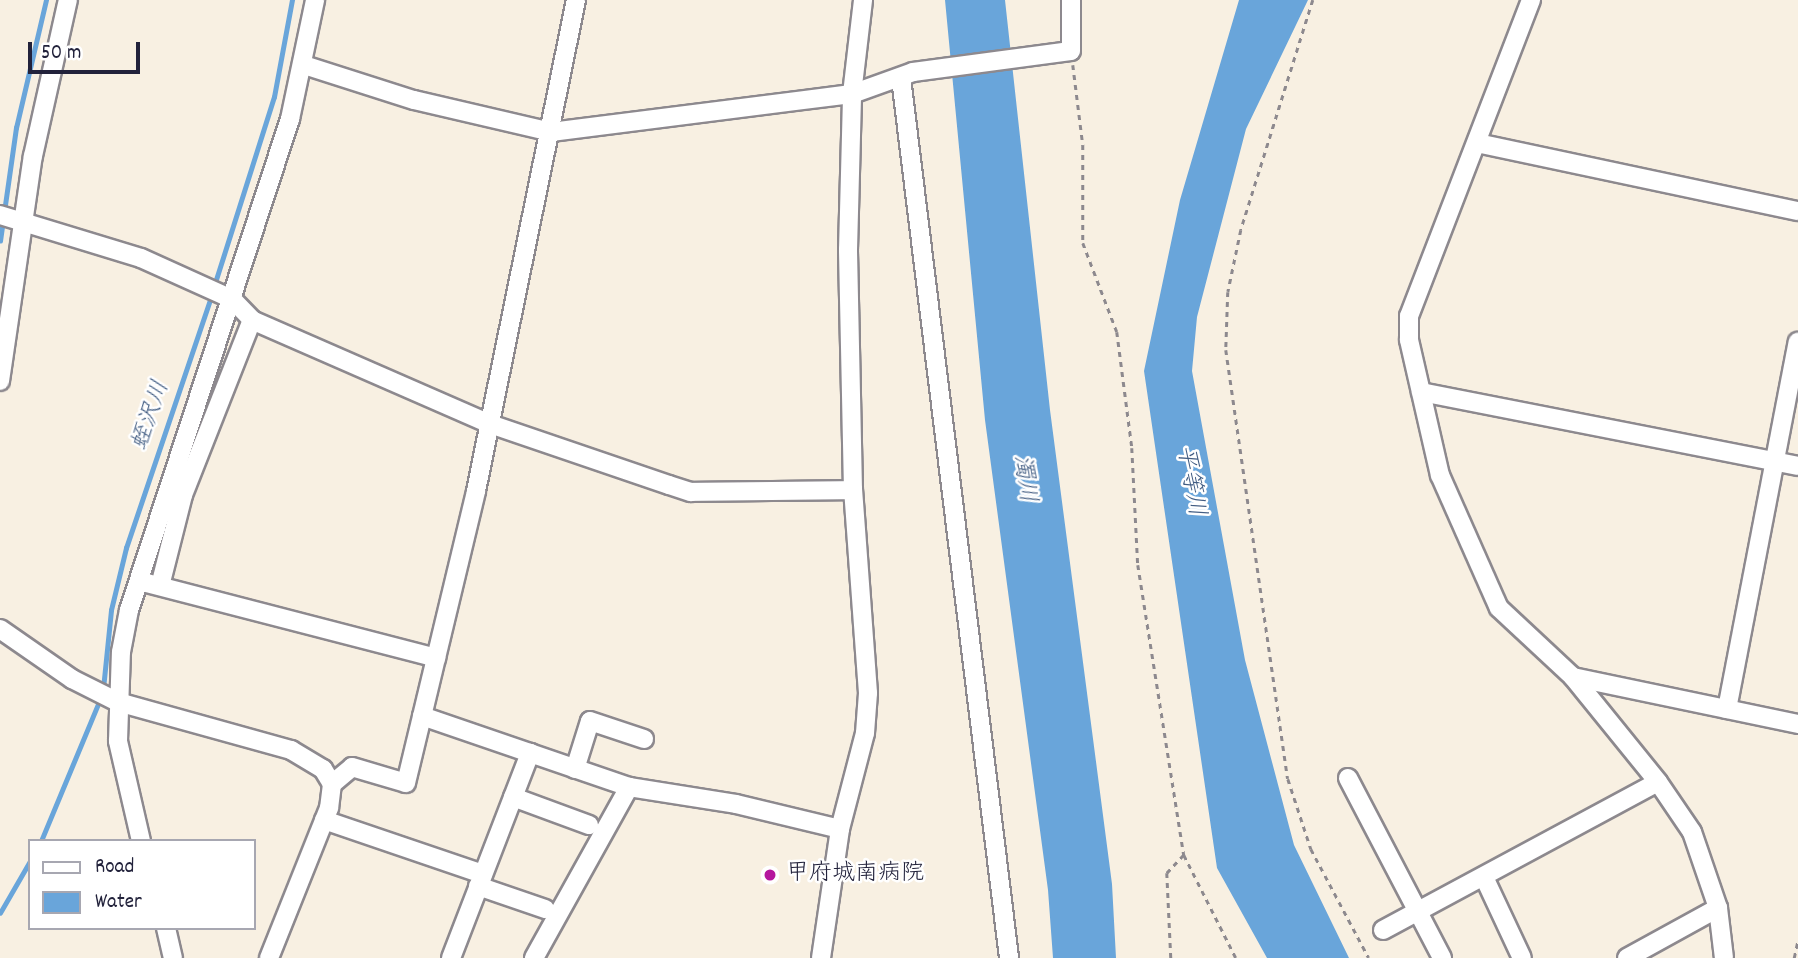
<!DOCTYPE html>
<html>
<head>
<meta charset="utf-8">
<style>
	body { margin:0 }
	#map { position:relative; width:1798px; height:958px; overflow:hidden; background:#f8f0e2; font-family:Dekko,"Klee One",sans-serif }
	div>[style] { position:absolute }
	.water>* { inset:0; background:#69a5da }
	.stream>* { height:4.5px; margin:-2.25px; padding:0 2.25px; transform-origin:2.25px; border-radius:2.25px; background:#69a5da }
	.path>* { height:2.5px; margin-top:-1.25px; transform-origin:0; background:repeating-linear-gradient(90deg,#8d898e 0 5px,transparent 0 10px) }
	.roads { filter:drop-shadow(2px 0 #8d898e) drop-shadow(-2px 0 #8d898e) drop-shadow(0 2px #8d898e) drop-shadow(0 -2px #8d898e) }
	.minor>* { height:18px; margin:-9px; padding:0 9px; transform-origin:9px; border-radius:9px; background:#fff }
	.dots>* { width:19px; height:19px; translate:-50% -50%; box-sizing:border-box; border:4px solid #fff; border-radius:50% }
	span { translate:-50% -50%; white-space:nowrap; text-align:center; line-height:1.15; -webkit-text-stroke:5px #fff; paint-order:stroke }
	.poi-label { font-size:23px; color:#22223b }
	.left { translate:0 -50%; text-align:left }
	.water-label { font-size:24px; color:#425d83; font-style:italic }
	.legend { position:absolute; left:28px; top:839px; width:228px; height:91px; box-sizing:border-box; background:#fff; border:2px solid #a7a7b1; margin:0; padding:9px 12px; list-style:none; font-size:21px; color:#22223b }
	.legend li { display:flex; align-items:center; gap:14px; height:35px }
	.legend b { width:35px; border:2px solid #a7a7b1 }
	.scale { position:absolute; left:28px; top:42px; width:112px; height:32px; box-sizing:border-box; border:4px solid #22223b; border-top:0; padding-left:9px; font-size:21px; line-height:24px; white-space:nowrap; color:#22223b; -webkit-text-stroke:5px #fff; paint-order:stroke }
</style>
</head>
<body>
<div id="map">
	<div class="water">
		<div style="clip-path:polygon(945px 0,1005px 0,1050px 410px,1112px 884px,1116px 958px,1053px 958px,1048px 890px,985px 420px)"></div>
		<div style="clip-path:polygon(1239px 0,1308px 0,1246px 129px,1197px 317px,1192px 371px,1245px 660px,1294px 845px,1349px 958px,1267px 958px,1217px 868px,1144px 371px,1180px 200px)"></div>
	</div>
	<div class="stream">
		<div style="left:4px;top:212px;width:85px;rotate:-81.9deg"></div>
		<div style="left:16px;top:128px;width:131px;rotate:-76.8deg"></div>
		<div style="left:0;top:241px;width:21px;rotate:-82deg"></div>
		<div style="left:214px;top:286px;width:198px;rotate:-72.4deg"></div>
		<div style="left:274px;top:97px;width:99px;rotate:-79.5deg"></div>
		<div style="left:103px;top:689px;width:79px;rotate:-84.2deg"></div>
		<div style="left:111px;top:610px;width:64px;rotate:-76.4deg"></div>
		<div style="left:126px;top:548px;width:268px;rotate:-71.3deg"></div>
		<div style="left:41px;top:841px;width:156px;rotate:-67.4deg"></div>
		<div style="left:0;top:913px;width:60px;rotate:-60deg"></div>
	</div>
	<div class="path">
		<div style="left:1313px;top:0;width:241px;rotate:107.4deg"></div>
		<div style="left:1241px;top:230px;width:63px;rotate:101.8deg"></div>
		<div style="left:1228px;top:292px;width:58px;rotate:92deg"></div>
		<div style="left:1226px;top:350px;width:433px;rotate:81.8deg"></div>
		<div style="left:1288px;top:779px;width:74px;rotate:71.8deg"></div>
		<div style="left:1311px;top:849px;width:123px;rotate:62deg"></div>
		<div style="left:1073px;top:65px;width:81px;rotate:82.9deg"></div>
		<div style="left:1083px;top:145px;width:98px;rotate:90deg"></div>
		<div style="left:1083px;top:243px;width:95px;rotate:69.1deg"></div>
		<div style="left:1117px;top:332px;width:117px;rotate:82.6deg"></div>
		<div style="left:1132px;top:448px;width:117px;rotate:87.1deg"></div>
		<div style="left:1138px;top:565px;width:294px;rotate:81deg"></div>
		<div style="left:1184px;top:855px;width:25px;rotate:133deg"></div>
		<div style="left:1167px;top:873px;width:85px;rotate:87.3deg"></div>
		<div style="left:1184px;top:855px;width:115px;rotate:63.2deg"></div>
		<div style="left:1794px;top:958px;width:19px;rotate:-78deg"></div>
	</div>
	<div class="roads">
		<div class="minor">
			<div style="left:1531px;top:0;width:339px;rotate:111.1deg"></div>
			<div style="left:1409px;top:316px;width:24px;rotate:90deg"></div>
			<div style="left:1409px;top:340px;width:139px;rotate:77.1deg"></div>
			<div style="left:1440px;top:475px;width:145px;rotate:66.1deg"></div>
			<div style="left:1499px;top:608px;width:101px;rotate:43deg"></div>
			<div style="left:1573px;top:677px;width:135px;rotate:51deg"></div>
			<div style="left:1658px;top:782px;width:60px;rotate:55.8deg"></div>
			<div style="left:1692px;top:832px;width:80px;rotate:71.1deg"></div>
			<div style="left:1718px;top:908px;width:50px;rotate:83.2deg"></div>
			<div style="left:304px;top:65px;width:115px;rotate:17.7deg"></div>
			<div style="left:414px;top:100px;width:141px;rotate:13.1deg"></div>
			<div style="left:551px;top:132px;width:303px;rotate:-7.2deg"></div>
			<div style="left:852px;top:94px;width:65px;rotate:-19.8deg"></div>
			<div style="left:913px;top:72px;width:159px;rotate:-7.6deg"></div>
			<div style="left:1071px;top:51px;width:51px;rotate:-90deg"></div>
			<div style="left:901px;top:78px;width:887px;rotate:83deg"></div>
			<div style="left:1477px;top:143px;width:328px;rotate:12deg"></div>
			<div style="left:0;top:215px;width:147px;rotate:17deg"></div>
			<div style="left:141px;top:258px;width:100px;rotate:24.3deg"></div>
			<div style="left:232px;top:299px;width:29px;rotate:46deg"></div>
			<div style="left:252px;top:320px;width:260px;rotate:23.6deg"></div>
			<div style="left:490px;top:424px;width:189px;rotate:18.8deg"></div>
			<div style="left:669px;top:485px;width:23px;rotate:18deg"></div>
			<div style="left:691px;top:492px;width:162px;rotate:-0.7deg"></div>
			<div style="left:0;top:381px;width:227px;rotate:-81.7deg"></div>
			<div style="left:33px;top:156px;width:160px;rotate:-77.4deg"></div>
			<div style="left:1421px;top:392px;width:384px;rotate:11.1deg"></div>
			<div style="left:139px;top:581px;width:307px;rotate:14.5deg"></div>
			<div style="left:160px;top:586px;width:94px;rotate:-75.8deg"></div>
			<div style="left:183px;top:495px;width:188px;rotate:-68.5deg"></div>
			<div style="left:0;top:629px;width:88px;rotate:34.8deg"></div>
			<div style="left:72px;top:679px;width:51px;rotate:26.6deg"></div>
			<div style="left:118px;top:702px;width:180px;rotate:15.5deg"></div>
			<div style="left:291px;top:750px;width:37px;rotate:31deg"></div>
			<div style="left:323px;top:769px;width:17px;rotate:59deg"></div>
			<div style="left:332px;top:784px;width:24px;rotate:97deg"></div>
			<div style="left:329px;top:808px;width:162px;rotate:111.8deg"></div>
			<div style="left:1573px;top:677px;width:230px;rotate:11.8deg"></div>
			<div style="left:1727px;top:709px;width:374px;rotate:-79.1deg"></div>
			<div style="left:422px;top:716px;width:219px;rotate:18.9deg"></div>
			<div style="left:629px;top:787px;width:108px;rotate:9deg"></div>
			<div style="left:736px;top:804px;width:107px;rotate:13.5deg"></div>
			<div style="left:575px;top:769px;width:50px;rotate:-72.6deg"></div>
			<div style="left:590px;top:721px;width:57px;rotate:18.4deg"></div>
			<div style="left:1348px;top:778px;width:203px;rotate:62.4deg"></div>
			<div style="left:332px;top:784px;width:26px;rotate:-40deg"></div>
			<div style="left:352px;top:767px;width:56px;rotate:16.5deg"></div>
			<div style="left:406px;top:783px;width:300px;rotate:-76.5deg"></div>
			<div style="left:476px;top:491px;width:501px;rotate:-78.49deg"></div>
			<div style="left:513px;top:797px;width:81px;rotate:20.2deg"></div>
			<div style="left:324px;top:820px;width:168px;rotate:18.8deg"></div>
			<div style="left:141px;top:841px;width:103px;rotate:-103deg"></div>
			<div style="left:118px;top:741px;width:89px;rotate:-88.1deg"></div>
			<div style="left:121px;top:652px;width:43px;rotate:-79.2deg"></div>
			<div style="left:129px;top:610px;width:517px;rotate:-71.85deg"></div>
			<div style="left:290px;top:119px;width:122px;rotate:-78.1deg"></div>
			<div style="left:1484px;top:877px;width:89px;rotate:64.9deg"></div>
			<div style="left:478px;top:886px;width:71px;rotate:18.9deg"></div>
			<div style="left:166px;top:928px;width:31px;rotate:77deg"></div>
			<div style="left:1383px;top:930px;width:312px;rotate:-28.3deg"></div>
			<div style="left:451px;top:958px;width:220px;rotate:-68.9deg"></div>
			<div style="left:534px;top:958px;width:196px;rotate:-60.9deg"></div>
			<div style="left:821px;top:958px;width:130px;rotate:-81.6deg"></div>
			<div style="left:840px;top:829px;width:99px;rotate:-75.4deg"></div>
			<div style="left:865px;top:733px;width:40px;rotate:-85.7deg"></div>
			<div style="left:868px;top:693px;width:204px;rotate:-94.2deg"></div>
			<div style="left:853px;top:490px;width:240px;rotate:-91.2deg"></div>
			<div style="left:848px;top:250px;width:156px;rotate:-88.5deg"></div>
			<div style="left:852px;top:94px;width:95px;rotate:-83.3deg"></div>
			<div style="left:1627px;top:958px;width:104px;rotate:-28.8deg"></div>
		</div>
	</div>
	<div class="dots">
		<div style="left:770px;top:875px;background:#b5179e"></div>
	</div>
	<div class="poi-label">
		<span class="left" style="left:786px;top:875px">甲府城南病院</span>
	</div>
	<div class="water-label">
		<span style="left:152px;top:416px;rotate:-71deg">蛭沢川</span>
		<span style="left:1023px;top:479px;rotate:82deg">濁川</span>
		<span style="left:1189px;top:481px;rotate:80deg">平等川</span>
	</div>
	<ul class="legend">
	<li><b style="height:9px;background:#fff"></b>Road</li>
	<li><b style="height:19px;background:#69a5da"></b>Water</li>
	</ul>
	<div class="scale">50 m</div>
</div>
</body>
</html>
